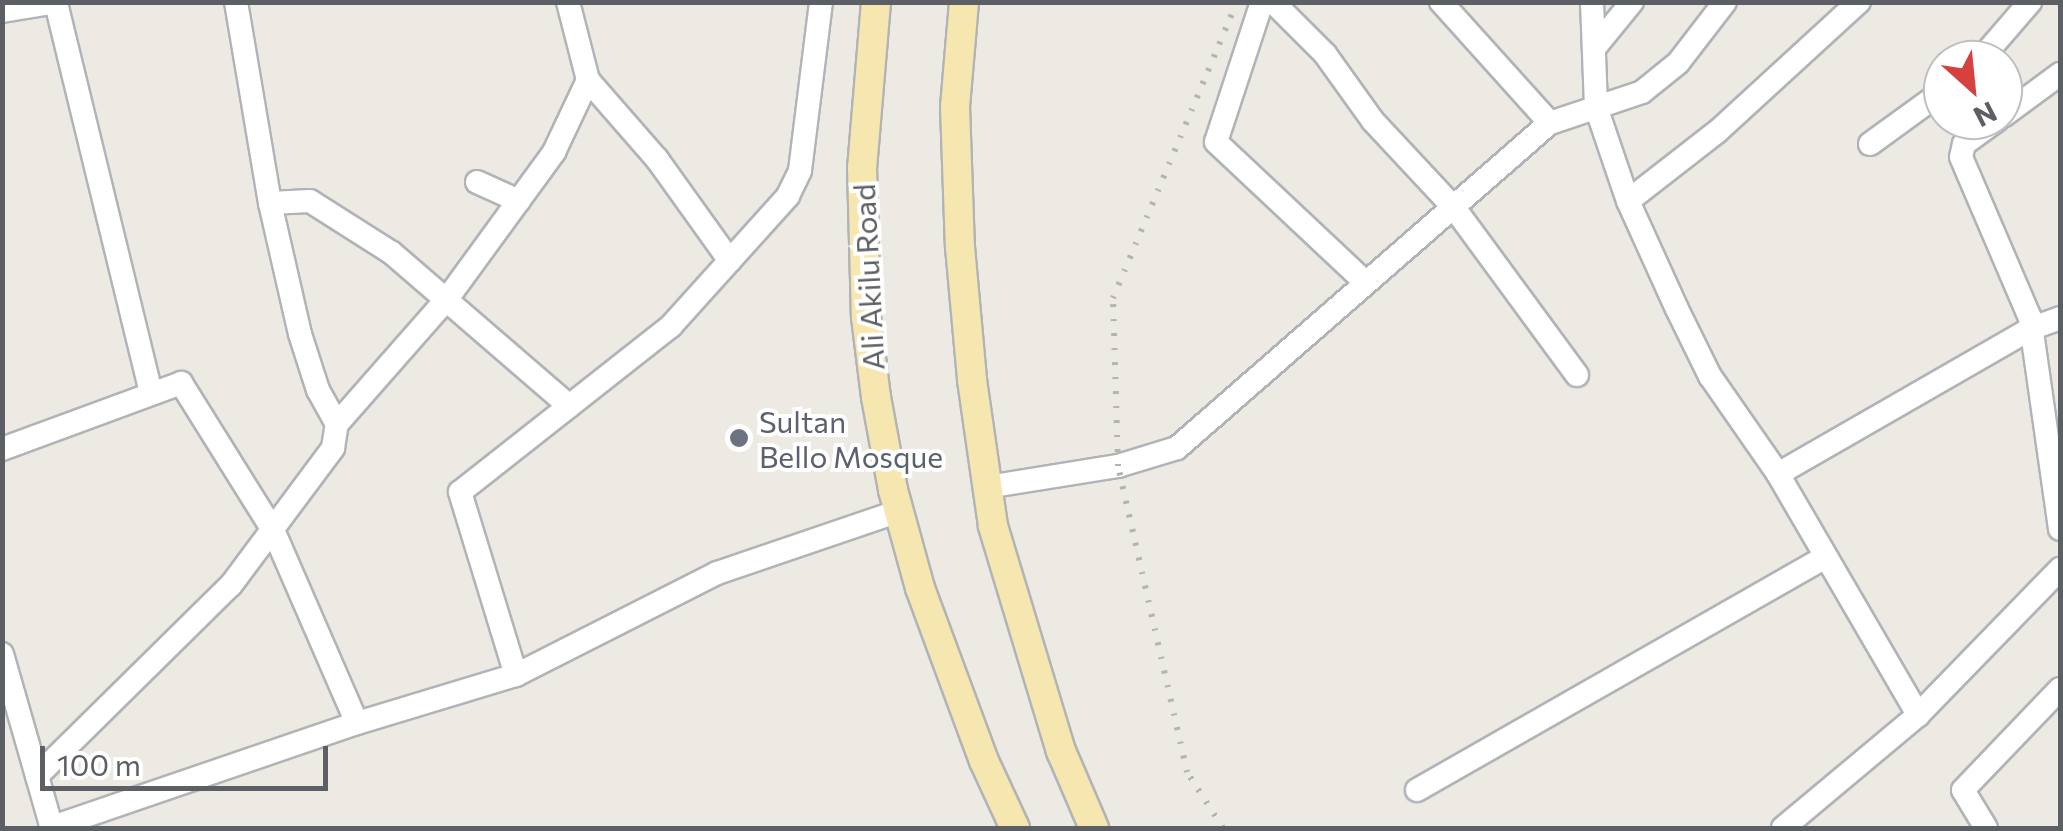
<!DOCTYPE html>
<html>
<head>
<meta charset="utf-8">
<style>
	body { margin:0 }
	#map { position:relative; width:2063px; height:831px; overflow:hidden; background:#edeae4; font-family:Commissioner,sans-serif }
	div>[style] { position:absolute }
	.roads { filter:drop-shadow(2px 0 #b1b4b7) drop-shadow(-2px 0 #b1b4b7) drop-shadow(0 2px #b1b4b7) drop-shadow(0 -2px #b1b4b7) }
	.minor>* { height:22px; margin:-11px; padding:0 11px; transform-origin:11px; border-radius:11px; background:#fff }
	.major>* { height:28px; margin:-14px; padding:0 14px; transform-origin:14px; border-radius:14px; background:#f6e6af }
	.rail>* { height:6px; margin-top:-3px; transform-origin:0; background:repeating-linear-gradient(90deg,#b2b3b3 0 2.5px,transparent 0 14.5px) }
	.dots>* { width:28px; height:28px; translate:-50% -50%; box-sizing:border-box; border:5px solid #fff; border-radius:50% }
	span { translate:-50% -50%; white-space:nowrap; text-align:center; line-height:1.15; -webkit-text-stroke:8px #fff; paint-order:stroke }
	.street-label { font-size:30px; color:#5c5f63 }
	.worship-label { font-size:30px; color:#5b616d }
	.left { translate:0 -50%; text-align:left }
	.frame { position:absolute; inset:0; border:5px solid #5c5f63; pointer-events:none }
	.north { position:absolute; left:1923px; top:40px; width:100px; height:100px; box-sizing:border-box; background:#fff; border:2px solid #bebfc1; border-radius:50%; rotate:153deg; font-size:28px; font-weight:700; line-height:40px; text-align:center; color:#5c5f63 }
	.north::after { content:''; display:block; margin:auto; width:35px; height:45px; background:#d64140; clip-path:polygon(50% 0,100% 100%,50% 72%,0 100%) }
	.scale { position:absolute; left:40px; top:746px; width:288px; height:45px; box-sizing:border-box; border:5px solid #5c5f63; border-top:0; padding-left:12px; font-size:30px; line-height:35px; white-space:nowrap; color:#5c5f63; -webkit-text-stroke:8px #fff; paint-order:stroke }
</style>
</head>
<body>
<div id="map">
	<div class="roads">
		<div class="minor">
			<div style="left:236px;top:2px;width:204px;rotate:80.4deg"></div>
			<div style="left:270px;top:203px;width:134px;rotate:77.1deg"></div>
			<div style="left:300px;top:334px;width:59px;rotate:72.2deg"></div>
			<div style="left:318px;top:390px;width:39px;rotate:61deg"></div>
			<div style="left:821px;top:2px;width:170px;rotate:97.1deg"></div>
			<div style="left:800px;top:171px;width:28px;rotate:116deg"></div>
			<div style="left:788px;top:196px;width:175px;rotate:132deg"></div>
			<div style="left:671px;top:326px;width:268px;rotate:141.8deg"></div>
			<div style="left:460px;top:492px;width:191px;rotate:73deg"></div>
			<div style="left:516px;top:675px;width:225px;rotate:-26.9deg"></div>
			<div style="left:717px;top:573px;width:192px;rotate:-18.8deg"></div>
			<div style="left:1262px;top:2px;width:147px;rotate:108.2deg"></div>
			<div style="left:1216px;top:142px;width:204px;rotate:43.2deg"></div>
			<div style="left:1273px;top:2px;width:74px;rotate:45deg"></div>
			<div style="left:1325px;top:54px;width:82px;rotate:54.4deg"></div>
			<div style="left:1373px;top:121px;width:120px;rotate:47deg"></div>
			<div style="left:1455px;top:209px;width:206px;rotate:53.7deg"></div>
			<div style="left:1441px;top:2px;width:163px;rotate:48deg"></div>
			<div style="left:1592px;top:2px;width:105px;rotate:87.8deg"></div>
			<div style="left:1596px;top:107px;width:99px;rotate:71.2deg"></div>
			<div style="left:1628px;top:201px;width:119px;rotate:65.6deg"></div>
			<div style="left:1677px;top:309px;width:75px;rotate:63.8deg"></div>
			<div style="left:1710px;top:376px;width:119px;rotate:55.2deg"></div>
			<div style="left:1778px;top:474px;width:279px;rotate:59.8deg"></div>
			<div style="left:56px;top:3px;width:402px;rotate:76.3deg"></div>
			<div style="left:2px;top:11px;width:56px;rotate:-9.3deg"></div>
			<div style="left:1596px;top:46px;width:57px;rotate:-50.7deg"></div>
			<div style="left:1980px;top:60px;width:77px;rotate:-49.2deg"></div>
			<div style="left:588px;top:80px;width:105px;rotate:48.9deg"></div>
			<div style="left:657px;top:159px;width:125px;rotate:54.4deg"></div>
			<div style="left:2003px;top:116px;width:71px;rotate:-36.4deg"></div>
			<div style="left:1997px;top:120px;width:41px;rotate:144deg"></div>
			<div style="left:1964px;top:144px;width:13px;rotate:103deg"></div>
			<div style="left:1961px;top:157px;width:175px;rotate:66.8deg"></div>
			<div style="left:2030px;top:318px;width:213px;rotate:81.9deg"></div>
			<div style="left:1870px;top:144px;width:90px;rotate:-36deg"></div>
			<div style="left:477px;top:182px;width:46px;rotate:24.3deg"></div>
			<div style="left:1628px;top:201px;width:114px;rotate:-37.9deg"></div>
			<div style="left:1718px;top:131px;width:191px;rotate:-42.5deg"></div>
			<div style="left:270px;top:203px;width:40px;rotate:-2.9deg"></div>
			<div style="left:310px;top:201px;width:97px;rotate:32.4deg"></div>
			<div style="left:392px;top:253px;width:234px;rotate:40.8deg"></div>
			<div style="left:2px;top:449px;width:191px;rotate:-20.2deg"></div>
			<div style="left:181px;top:383px;width:173px;rotate:58deg"></div>
			<div style="left:273px;top:530px;width:210px;rotate:66.5deg"></div>
			<div style="left:1778px;top:474px;width:291px;rotate:-29.9deg"></div>
			<div style="left:2030px;top:329px;width:32px;rotate:-20deg"></div>
			<div style="left:987px;top:487px;width:133px;rotate:-9.1deg"></div>
			<div style="left:1118px;top:466px;width:62px;rotate:-17deg"></div>
			<div style="left:1177px;top:448px;width:495px;rotate:-41.1deg"></div>
			<div style="left:1550px;top:123px;width:97px;rotate:-18.6deg"></div>
			<div style="left:1642px;top:92px;width:46px;rotate:-38.9deg"></div>
			<div style="left:1678px;top:63px;width:77px;rotate:-52.4deg"></div>
			<div style="left:2px;top:654px;width:181px;rotate:74deg"></div>
			<div style="left:37px;top:776px;width:272px;rotate:-44.6deg"></div>
			<div style="left:231px;top:585px;width:171px;rotate:-53.3deg"></div>
			<div style="left:333px;top:448px;width:24px;rotate:-81deg"></div>
			<div style="left:337px;top:424px;width:167px;rotate:-48.7deg"></div>
			<div style="left:447px;top:299px;width:182px;rotate:-53.9deg"></div>
			<div style="left:554px;top:152px;width:80px;rotate:-64.7deg"></div>
			<div style="left:588px;top:80px;width:81px;rotate:-104.4deg"></div>
			<div style="left:1417px;top:790px;width:468px;rotate:-29.7deg"></div>
			<div style="left:50px;top:828px;width:324px;rotate:-18.9deg"></div>
			<div style="left:357px;top:723px;width:166px;rotate:-16.8deg"></div>
			<div style="left:1783px;top:828px;width:176px;rotate:-39.9deg"></div>
			<div style="left:1918px;top:715px;width:204px;rotate:-45.8deg"></div>
			<div style="left:1986px;top:828px;width:44px;rotate:-121.2deg"></div>
			<div style="left:1963px;top:790px;width:140px;rotate:-46.2deg"></div>
		</div>
		<div class="major">
			<div style="left:876px;top:2px;width:166px;rotate:94.8deg"></div>
			<div style="left:862px;top:167px;width:150px;rotate:88.5deg"></div>
			<div style="left:866px;top:317px;width:81px;rotate:82.9deg"></div>
			<div style="left:876px;top:397px;width:95px;rotate:79.6deg"></div>
			<div style="left:893px;top:490px;width:102px;rotate:74.6deg"></div>
			<div style="left:920px;top:588px;width:184px;rotate:69.7deg"></div>
			<div style="left:984px;top:761px;width:74px;rotate:65.2deg"></div>
			<div style="left:964px;top:2px;width:104px;rotate:94.9deg"></div>
			<div style="left:955px;top:106px;width:141px;rotate:88deg"></div>
			<div style="left:960px;top:247px;width:134px;rotate:84.8deg"></div>
			<div style="left:972px;top:380px;width:148px;rotate:81.8deg"></div>
			<div style="left:993px;top:526px;width:235px;rotate:73.2deg"></div>
			<div style="left:1061px;top:751px;width:84px;rotate:66.8deg"></div>
		</div>
	</div>
	<div class="rail">
		<div style="left:1223px;top:828px;width:67px;rotate:-122.7deg"></div>
		<div style="left:1187px;top:772px;width:314px;rotate:-102.7deg"></div>
		<div style="left:1118px;top:466px;width:168px;rotate:-91.7deg"></div>
		<div style="left:1113px;top:298px;width:321px;rotate:-67.3deg"></div>
	</div>
	<div class="dots">
		<div style="left:739px;top:438px;background:#6b7280"></div>
	</div>
	<div class="street-label">
		<span style="left:868px;top:277px;rotate:-93deg">Ali Akilu Road</span>
	</div>
	<div class="worship-label">
		<span class="left" style="left:759px;top:438px">Sultan<br>Bello Mosque</span>
	</div>
	<div class="frame"></div>
	<div class="north">N</div>
	<div class="scale">100 m</div>
</div>
</body>
</html>
